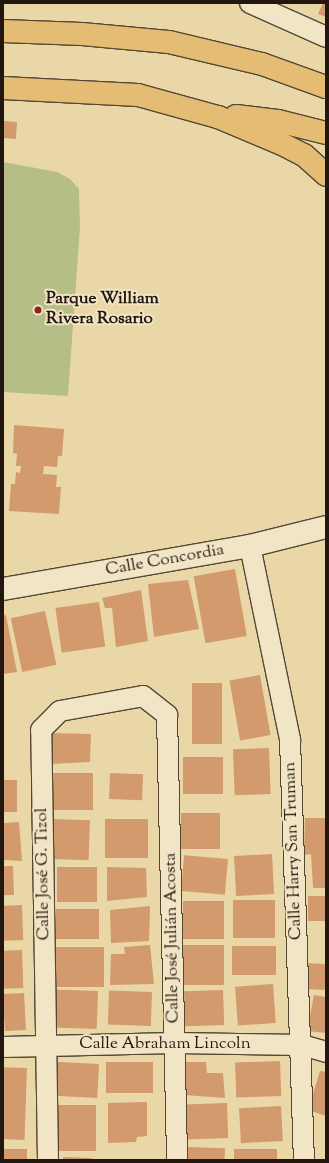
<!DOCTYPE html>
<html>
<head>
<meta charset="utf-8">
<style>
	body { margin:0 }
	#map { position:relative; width:329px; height:1163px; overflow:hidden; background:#ead7a7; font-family:"Sorts Mill Goudy",serif }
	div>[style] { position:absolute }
	.green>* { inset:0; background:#b6be88 }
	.building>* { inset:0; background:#d29a6d; transform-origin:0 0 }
	.roads { filter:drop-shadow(1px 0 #544736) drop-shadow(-1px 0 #544736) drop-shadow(0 1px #544736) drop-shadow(0 -1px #544736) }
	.street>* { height:20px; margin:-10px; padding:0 10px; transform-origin:10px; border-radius:10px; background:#f1e5c6 }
	.secondary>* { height:22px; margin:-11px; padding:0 11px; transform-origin:11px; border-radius:11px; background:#f1e5c6 }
	.primary>* { height:22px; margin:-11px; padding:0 11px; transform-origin:11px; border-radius:11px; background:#e5bc74 }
	.dots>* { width:11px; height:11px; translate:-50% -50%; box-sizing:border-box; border:2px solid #f1e5c6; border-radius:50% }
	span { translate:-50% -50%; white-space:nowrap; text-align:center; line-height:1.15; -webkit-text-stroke:4px #f1e5c6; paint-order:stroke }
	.poi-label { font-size:17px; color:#221710; font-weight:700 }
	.left { translate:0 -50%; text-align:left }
	.street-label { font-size:17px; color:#221710 }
	.frame { position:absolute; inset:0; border:4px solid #221710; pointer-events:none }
</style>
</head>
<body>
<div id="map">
	<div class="green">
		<div style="clip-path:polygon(3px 162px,57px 172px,70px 179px,79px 189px,80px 227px,68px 396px,3px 392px)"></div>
	</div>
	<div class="building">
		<div style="clip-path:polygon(323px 3px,326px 3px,326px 17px,318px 14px)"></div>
		<div style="left:3px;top:121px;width:14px;height:17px;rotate:4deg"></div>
		<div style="clip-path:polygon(14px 425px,64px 429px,62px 456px,58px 456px,57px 467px,44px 466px,43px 474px,57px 475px,56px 487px,61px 487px,59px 514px,9px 511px,11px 484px,15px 484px,16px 472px,20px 473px,21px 466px,16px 466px,17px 454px,13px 453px)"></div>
		<div style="left:235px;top:569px;width:68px;height:42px;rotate:80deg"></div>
		<div style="clip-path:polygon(188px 580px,199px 629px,154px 637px,148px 584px)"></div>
		<div style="clip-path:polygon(141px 590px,148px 641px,116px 647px,112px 608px,105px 608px,102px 598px)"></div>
		<div style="left:99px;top:602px;width:45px;height:44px;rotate:82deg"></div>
		<div style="left:45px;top:611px;width:55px;height:35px;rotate:78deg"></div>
		<div style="clip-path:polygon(6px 615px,17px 672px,3px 674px,3px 616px)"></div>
		<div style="left:260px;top:675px;width:61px;height:31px;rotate:80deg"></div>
		<div style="left:192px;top:683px;width:30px;height:61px"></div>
		<div style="clip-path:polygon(49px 733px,91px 734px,90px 762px,50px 764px)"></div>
		<div style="left:269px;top:748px;width:46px;height:36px;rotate:88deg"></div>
		<div style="left:223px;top:757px;width:37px;height:40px;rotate:90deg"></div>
		<div style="left:50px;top:773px;width:43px;height:37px"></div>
		<div style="left:110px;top:773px;width:33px;height:26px;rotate:2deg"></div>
		<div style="left:3px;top:780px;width:14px;height:32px"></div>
		<div style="left:220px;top:813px;width:36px;height:39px;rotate:90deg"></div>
		<div style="clip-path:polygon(305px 818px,326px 818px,326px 888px,313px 888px,311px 854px,304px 855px)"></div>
		<div style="left:53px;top:819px;width:37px;height:40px;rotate:2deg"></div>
		<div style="left:148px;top:819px;width:39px;height:43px;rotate:90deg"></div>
		<div style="clip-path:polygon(19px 822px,22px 861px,3px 860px,3px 823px)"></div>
		<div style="left:272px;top:854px;width:40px;height:38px;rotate:87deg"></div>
		<div style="left:228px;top:859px;width:36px;height:44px;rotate:95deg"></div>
		<div style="left:13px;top:866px;width:29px;height:10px;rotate:88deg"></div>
		<div style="left:57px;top:867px;width:40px;height:35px"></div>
		<div style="clip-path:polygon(107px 867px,146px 868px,147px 897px,107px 901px)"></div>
		<div style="left:326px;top:896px;width:25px;height:18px;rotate:90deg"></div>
		<div style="left:233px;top:900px;width:42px;height:38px"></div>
		<div style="left:183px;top:901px;width:41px;height:38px"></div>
		<div style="left:22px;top:905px;width:35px;height:19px;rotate:88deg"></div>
		<div style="clip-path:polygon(150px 906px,149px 941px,111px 943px,110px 910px)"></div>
		<div style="left:99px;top:909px;width:30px;height:43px;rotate:90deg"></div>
		<div style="clip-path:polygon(150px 945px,154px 984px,110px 985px,111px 954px,125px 954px,124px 947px)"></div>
		<div style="left:224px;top:945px;width:40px;height:44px;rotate:90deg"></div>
		<div style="left:276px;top:946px;width:29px;height:44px;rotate:90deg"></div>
		<div style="left:104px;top:947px;width:40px;height:48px;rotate:90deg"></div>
		<div style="left:22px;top:950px;width:38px;height:19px;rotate:88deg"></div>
		<div style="left:305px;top:963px;width:21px;height:26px;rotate:3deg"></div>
		<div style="left:273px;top:984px;width:39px;height:38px;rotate:86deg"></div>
		<div style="left:223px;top:990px;width:35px;height:39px;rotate:88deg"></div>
		<div style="left:98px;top:991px;width:38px;height:44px;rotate:92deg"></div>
		<div style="left:152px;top:992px;width:34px;height:43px;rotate:92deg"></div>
		<div style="left:24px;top:993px;width:37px;height:21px;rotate:87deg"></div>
		<div style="clip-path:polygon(314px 995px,326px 997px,326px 1033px,307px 1031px)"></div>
		<div style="left:280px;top:1061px;width:35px;height:45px;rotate:88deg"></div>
		<div style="left:153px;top:1062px;width:31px;height:47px;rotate:90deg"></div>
		<div style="clip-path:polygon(183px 1062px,206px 1062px,207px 1073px,223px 1073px,225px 1098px,184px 1095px)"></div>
		<div style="left:99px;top:1064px;width:34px;height:44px;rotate:93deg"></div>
		<div style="left:27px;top:1068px;width:72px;height:24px;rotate:92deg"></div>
		<div style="clip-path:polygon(320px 1071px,326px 1072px,326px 1116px,308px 1110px)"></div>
		<div style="clip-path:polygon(147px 1102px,147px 1136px,137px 1137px,136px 1142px,108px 1143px,108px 1103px)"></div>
		<div style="left:227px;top:1103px;width:35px;height:42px;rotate:88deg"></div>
		<div style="left:54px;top:1105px;width:42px;height:46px"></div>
		<div style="left:281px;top:1106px;width:35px;height:42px;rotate:87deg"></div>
		<div style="left:187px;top:1147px;width:38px;height:13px;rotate:2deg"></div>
		<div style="left:3px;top:1149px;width:24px;height:11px"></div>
		<div style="left:277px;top:1149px;width:11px;height:43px;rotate:90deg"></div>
		<div style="clip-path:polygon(63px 1157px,92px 1158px,92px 1160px,63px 1160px)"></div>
	</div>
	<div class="roads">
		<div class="street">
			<div style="left:250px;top:3px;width:83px;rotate:24.1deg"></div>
			<div style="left:250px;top:546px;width:198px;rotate:78.3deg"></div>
			<div style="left:290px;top:740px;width:420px;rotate:88.1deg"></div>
			<div style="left:3px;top:1047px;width:172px;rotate:-1.3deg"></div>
			<div style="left:175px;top:1043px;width:127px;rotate:0.9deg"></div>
			<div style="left:302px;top:1045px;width:25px;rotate:16deg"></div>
			<div style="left:48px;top:1160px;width:430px;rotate:-90.9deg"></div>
			<div style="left:41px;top:730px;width:27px;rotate:-45deg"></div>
			<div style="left:60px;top:711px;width:84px;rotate:-10.2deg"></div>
			<div style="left:143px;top:696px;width:31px;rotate:38deg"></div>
			<div style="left:167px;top:715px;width:445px;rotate:88.7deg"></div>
		</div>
		<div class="secondary">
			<div style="left:3px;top:589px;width:251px;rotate:-9.9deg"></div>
			<div style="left:250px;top:546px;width:78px;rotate:-14deg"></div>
		</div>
		<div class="primary">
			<div style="left:3px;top:31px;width:79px;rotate:2.2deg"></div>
			<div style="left:82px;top:34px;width:87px;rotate:5.3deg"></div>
			<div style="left:169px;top:42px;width:96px;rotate:13.3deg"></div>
			<div style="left:262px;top:64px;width:68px;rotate:19.8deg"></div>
			<div style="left:3px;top:88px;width:135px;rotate:3deg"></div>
			<div style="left:138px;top:95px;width:83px;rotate:15.4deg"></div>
			<div style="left:218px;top:117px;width:69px;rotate:22.9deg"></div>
			<div style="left:282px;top:144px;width:25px;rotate:27deg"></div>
			<div style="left:304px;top:155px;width:30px;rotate:42deg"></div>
			<div style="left:236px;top:116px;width:42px;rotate:6.8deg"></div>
			<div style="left:278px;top:121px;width:49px;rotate:14deg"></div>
		</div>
	</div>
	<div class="dots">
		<div style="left:38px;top:310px;background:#8f2418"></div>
	</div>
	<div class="poi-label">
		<span class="left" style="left:46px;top:310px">Parque William<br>Rivera Rosario</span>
	</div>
	<div class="street-label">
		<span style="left:165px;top:561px;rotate:-10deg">Calle Concordia</span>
		<span style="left:294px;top:851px;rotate:-92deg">Calle Harry San Truman</span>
		<span style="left:44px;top:874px;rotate:-91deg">Calle José G. Tizol</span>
		<span style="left:173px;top:938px;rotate:-91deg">Calle José Julián Acosta</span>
		<span style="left:165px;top:1045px">Calle Abraham Lincoln</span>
	</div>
	<div class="frame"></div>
</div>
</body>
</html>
